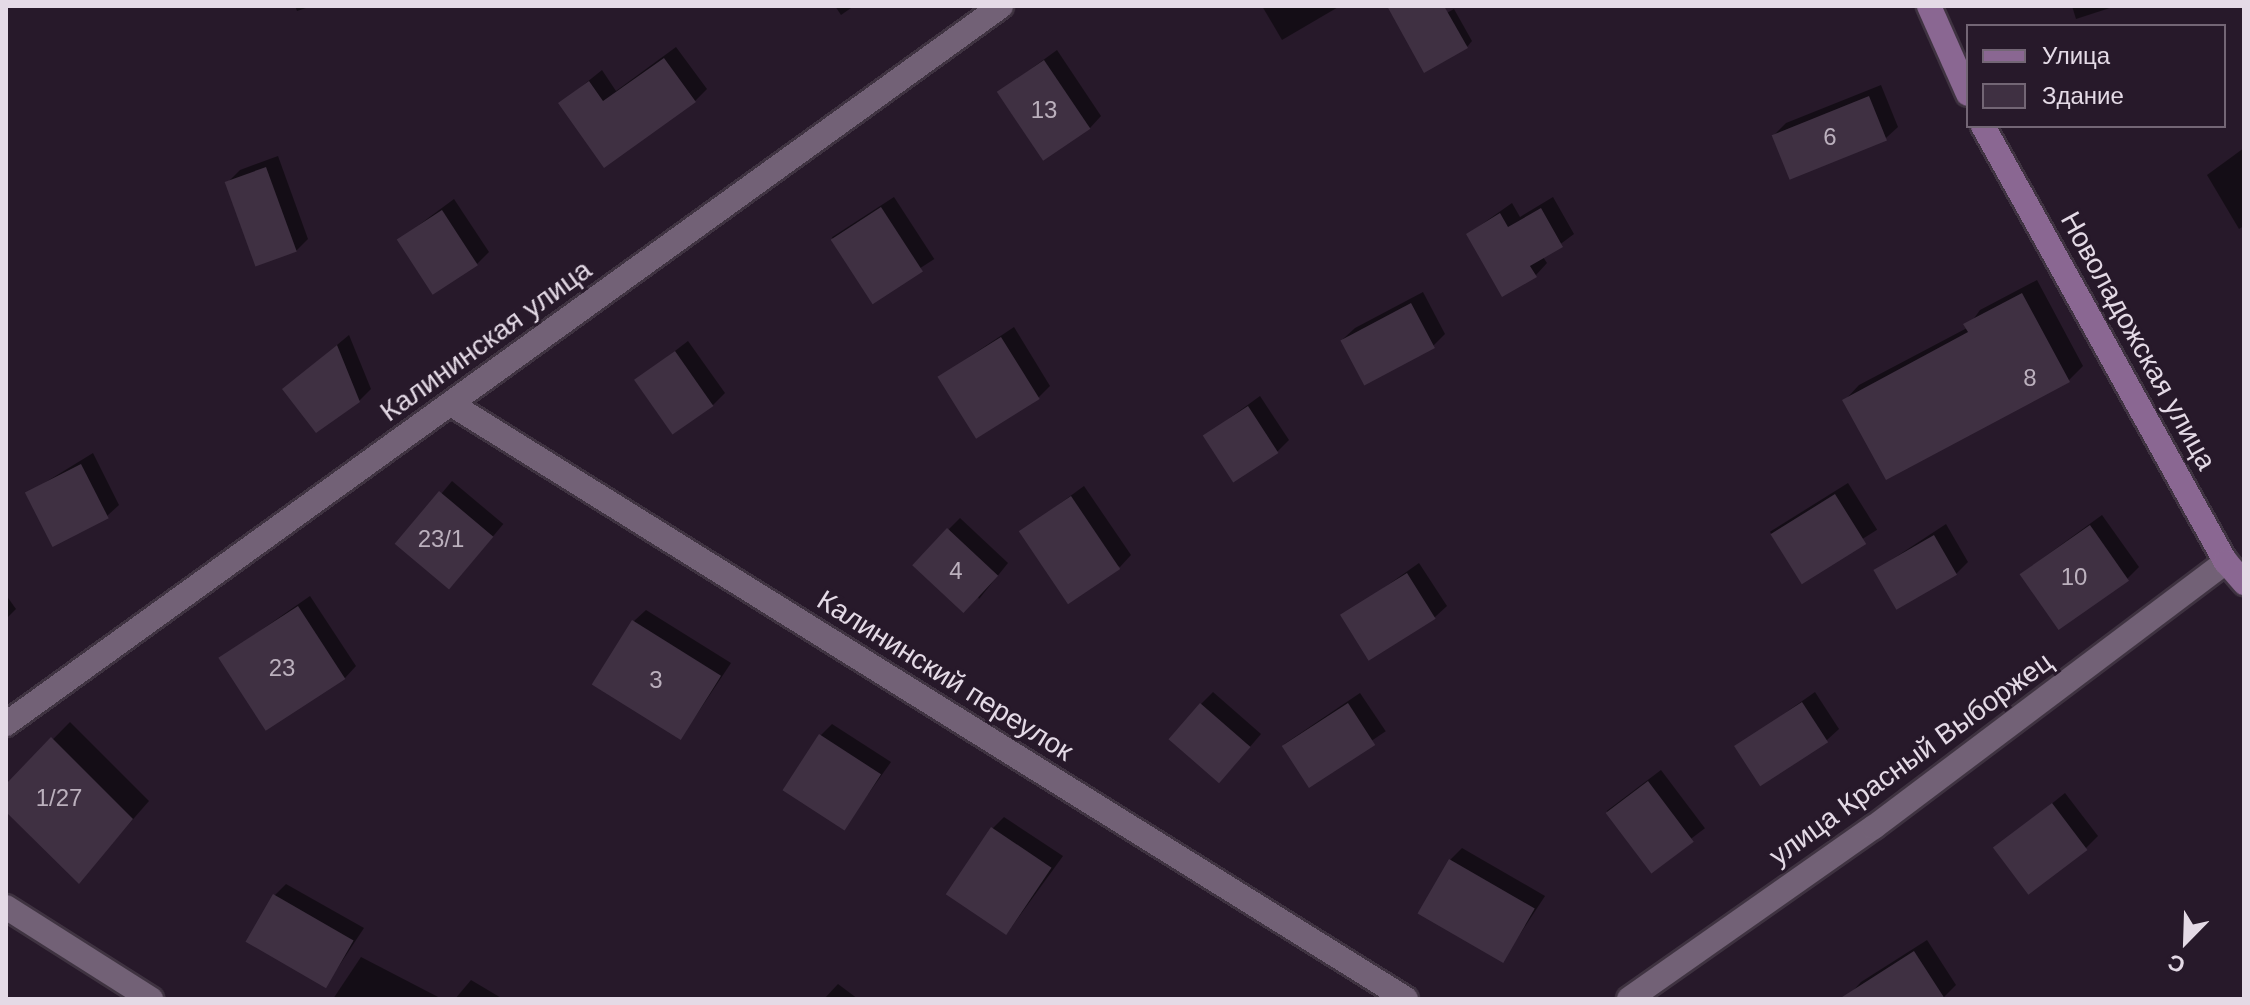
<!DOCTYPE html>
<html>
<head>
<meta charset="utf-8">
<style>
	body { margin:0 }
	#map { position:relative; width:2250px; height:1005px; overflow:hidden; background:#27192a; font-family:Arial,sans-serif }
	div>[style] { position:absolute }
	.shadow>* { inset:0; background:#0007; transform-origin:0 0 }
	.building>* { inset:0; background:#3f3042; transform-origin:0 0 }
	.roads { filter:drop-shadow(2px 0 #3f3341) drop-shadow(-2px 0 #3f3341) drop-shadow(0 2px #3f3341) drop-shadow(0 -2px #3f3341) }
	.lane>* { height:24px; margin:-12px; padding:0 12px; transform-origin:12px; border-radius:12px; background:#726176 }
	.street>* { height:24px; margin:-12px; padding:0 12px; transform-origin:12px; border-radius:12px; background:#726176 }
	.secondary>* { height:24px; margin:-12px; padding:0 12px; transform-origin:12px; border-radius:12px; background:#8a6792 }
	span { translate:-50% -50%; white-space:nowrap; text-align:center; line-height:1.15; -webkit-text-stroke:6px #27192a; paint-order:stroke }
	.number-label { font-size:24px; color:#bbb0bd }
	.number-label span { -webkit-text-stroke-width:0 }
	.street-label { font-size:28px; color:#e4dae6 }
	.frame { position:absolute; inset:0; border:8px solid #e4dae6; pointer-events:none }
	.legend { position:absolute; left:1966px; top:24px; width:260px; height:104px; box-sizing:border-box; background:#27192a; border:2px solid #736675; margin:0; padding:10px 14px; list-style:none; font-size:24px; color:#e4dae6 }
	.legend li { display:flex; align-items:center; gap:16px; height:40px }
	.legend b { width:40px; border:2px solid #736675 }
	.north { position:absolute; left:2146px; top:901px; width:80px; height:80px; -webkit-text-stroke:6px #27192a; paint-order:stroke; rotate:203deg; font-size:22px; font-weight:700; line-height:32px; text-align:center; color:#e4dae6 }
	.north::after { content:''; display:block; margin:auto; width:28px; height:36px; background:#e4dae6; clip-path:polygon(50% 0,100% 100%,50% 72%,0 100%) }
</style>
</head>
<body>
<div id="map">
	<div class="shadow">
		<div style="clip-path:polygon(295px 6px,312px 6px,297px 11px)"></div>
		<div style="clip-path:polygon(835px 6px,854px 6px,841px 15px)"></div>
		<div style="clip-path:polygon(1262px 6px,1340px 6px,1282px 40px)"></div>
		<div style="clip-path:polygon(2072px 6px,2116px 6px,2076px 19px)"></div>
		<div style="clip-path:polygon(1454px 9px,1472px 41px,1467px 47px,1412px 32px)"></div>
		<div style="clip-path:polygon(676px 47px,707px 89px,695px 101px,561px 103px,602px 70px,616px 91px)"></div>
		<div style="clip-path:polygon(1057px 50px,1101px 116px,1090px 128px,999px 92px)"></div>
		<div style="clip-path:polygon(1881px 85px,1898px 127px,1886px 138px,1774px 135px,1786px 123px)"></div>
		<div style="clip-path:polygon(2244px 148px,2244px 226px,2239px 229px,2207px 175px)"></div>
		<div style="clip-path:polygon(278px 156px,308px 239px,296px 251px,228px 182px,240px 170px)"></div>
		<div style="left:894px;top:197px;width:74px;height:74px;rotate:57deg"></div>
		<div style="clip-path:polygon(1553px 197px,1574px 234px,1543px 257px,1547px 263px,1536px 275px,1468px 234px,1512px 203px,1520px 217px)"></div>
		<div style="clip-path:polygon(454px 199px,489px 252px,477px 264px,400px 239px)"></div>
		<div style="clip-path:polygon(2037px 280px,2083px 366px,2068px 381px,1845px 400px,1859px 385px,1967px 328px,1980px 310px)"></div>
		<div style="clip-path:polygon(1423px 292px,1445px 334px,1433px 346px,1343px 339px,1355px 328px)"></div>
		<div style="clip-path:polygon(1014px 327px,1050px 386px,1038px 398px,939px 377px)"></div>
		<div style="clip-path:polygon(349px 335px,371px 389px,359px 401px,284px 389px)"></div>
		<div style="clip-path:polygon(688px 341px,725px 393px,713px 405px,637px 380px)"></div>
		<div style="clip-path:polygon(1260px 396px,1289px 440px,1277px 452px,1205px 436px)"></div>
		<div style="clip-path:polygon(93px 453px,119px 505px,107px 516px,28px 493px)"></div>
		<div style="left:452px;top:481px;width:67px;height:83px;rotate:40deg"></div>
		<div style="left:1848px;top:483px;width:55px;height:92px;rotate:58deg"></div>
		<div style="clip-path:polygon(1084px 486px,1131px 555px,1120px 567px,1021px 532px)"></div>
		<div style="clip-path:polygon(2102px 515px,2139px 567px,2127px 579px,2021px 574px)"></div>
		<div style="clip-path:polygon(960px 518px,1008px 563px,979px 599px,949px 529px)"></div>
		<div style="clip-path:polygon(1946px 524px,1968px 562px,1956px 574px,1876px 570px)"></div>
		<div style="clip-path:polygon(1419px 563px,1447px 606px,1435px 617px,1344px 616px)"></div>
		<div style="clip-path:polygon(6px 595px,16px 609px,6px 619px)"></div>
		<div style="clip-path:polygon(310px 596px,356px 666px,345px 678px,221px 658px)"></div>
		<div style="clip-path:polygon(646px 610px,731px 663px,681px 738px,634px 621px)"></div>
		<div style="clip-path:polygon(1213px 692px,1261px 734px,1231px 769px,1201px 704px)"></div>
		<div style="clip-path:polygon(1815px 692px,1839px 729px,1827px 740px,1737px 747px)"></div>
		<div style="left:1360px;top:693px;width:46px;height:92px;rotate:56deg"></div>
		<div style="clip-path:polygon(70px 722px,149px 801px,79px 881px,6px 809px,6px 787px)"></div>
		<div style="clip-path:polygon(832px 724px,891px 762px,844px 828px,820px 736px)"></div>
		<div style="left:1661px;top:770px;width:73px;height:68px;rotate:53deg"></div>
		<div style="clip-path:polygon(2065px 793px,2098px 836px,2086px 848px,1995px 849px)"></div>
		<div style="clip-path:polygon(1004px 817px,1063px 856px,1007px 933px,993px 828px)"></div>
		<div style="clip-path:polygon(1462px 848px,1545px 896px,1503px 960px,1450px 860px)"></div>
		<div style="clip-path:polygon(286px 884px,364px 928px,327px 984px,274px 896px)"></div>
		<div style="clip-path:polygon(1927px 940px,1956px 985px,1944px 997px,1853px 999px,1850px 994px,1861px 982px)"></div>
		<div style="clip-path:polygon(361px 957px,442px 999px,333px 999px)"></div>
		<div style="clip-path:polygon(471px 980px,503px 999px,455px 999px)"></div>
		<div style="clip-path:polygon(838px 984px,858px 999px,824px 999px)"></div>
	</div>
	<div class="building">
		<div style="clip-path:polygon(1387px 6px,1444px 6px,1468px 48px,1424px 73px)"></div>
		<div style="clip-path:polygon(664px 58px,696px 102px,604px 168px,558px 103px,589px 81px,603px 101px)"></div>
		<div style="left:1044px;top:60px;width:83px;height:57px;rotate:56deg"></div>
		<div style="left:1869px;top:96px;width:48px;height:105px;rotate:68deg"></div>
		<div style="left:266px;top:167px;width:90px;height:44px;rotate:70deg"></div>
		<div style="left:881px;top:207px;width:77px;height:60px;rotate:57deg"></div>
		<div style="clip-path:polygon(1541px 208px,1563px 247px,1530px 266px,1537px 277px,1502px 297px,1466px 234px,1500px 213px,1508px 227px)"></div>
		<div style="left:442px;top:210px;width:66px;height:54px;rotate:57deg"></div>
		<div style="clip-path:polygon(2022px 293px,2070px 382px,1886px 480px,1842px 400px,1968px 332px,1963px 324px)"></div>
		<div style="left:1411px;top:303px;width:51px;height:80px;rotate:62deg"></div>
		<div style="left:1001px;top:337px;width:73px;height:75px;rotate:58deg"></div>
		<div style="clip-path:polygon(337px 345px,360px 402px,316px 433px,282px 389px)"></div>
		<div style="left:675px;top:351px;width:67px;height:50px;rotate:55deg"></div>
		<div style="left:1248px;top:406px;width:56px;height:54px;rotate:57deg"></div>
		<div style="left:81px;top:464px;width:61px;height:63px;rotate:63deg"></div>
		<div style="left:439px;top:491px;width:71px;height:69px;rotate:40deg"></div>
		<div style="left:1835px;top:494px;width:59px;height:76px;rotate:58deg"></div>
		<div style="left:1071px;top:496px;width:88px;height:63px;rotate:56deg"></div>
		<div style="left:2090px;top:525px;width:68px;height:86px;rotate:55deg"></div>
		<div style="left:947px;top:528px;width:70px;height:51px;rotate:43deg"></div>
		<div style="left:1934px;top:535px;width:46px;height:70px;rotate:60deg"></div>
		<div style="left:1407px;top:573px;width:54px;height:79px;rotate:58deg"></div>
		<div style="left:298px;top:606px;width:87px;height:95px;rotate:57deg"></div>
		<div style="left:632px;top:620px;width:105px;height:76px;rotate:32deg"></div>
		<div style="left:1802px;top:702px;width:48px;height:81px;rotate:57deg"></div>
		<div style="left:1200px;top:703px;width:67px;height:48px;rotate:41deg"></div>
		<div style="left:1348px;top:703px;width:50px;height:79px;rotate:57deg"></div>
		<div style="left:819px;top:734px;width:74px;height:67px;rotate:33deg"></div>
		<div style="clip-path:polygon(51px 737px,133px 819px,79px 884px,6px 812px,6px 784px)"></div>
		<div style="left:1648px;top:781px;width:76px;height:53px;rotate:53deg"></div>
		<div style="left:2052px;top:803px;width:59px;height:74px;rotate:53deg"></div>
		<div style="left:991px;top:827px;width:73px;height:81px;rotate:34deg"></div>
		<div style="left:1449px;top:859px;width:99px;height:63px;rotate:30deg"></div>
		<div style="left:273px;top:894px;width:93px;height:55px;rotate:30deg"></div>
		<div style="clip-path:polygon(1914px 951px,1945px 999px,1839px 999px)"></div>
	</div>
	<div class="roads">
		<div class="lane">
			<div style="left:451px;top:404px;width:1125px;rotate:31.92deg"></div>
		</div>
		<div class="street">
			<div style="left:6px;top:724px;width:1227px;rotate:-35.81deg"></div>
			<div style="left:6px;top:907px;width:172px;rotate:32.4deg"></div>
			<div style="left:1629px;top:999px;width:299px;rotate:-35.1deg"></div>
			<div style="left:1874px;top:827px;width:441px;rotate:-37deg"></div>
		</div>
		<div class="secondary">
			<div style="left:1929px;top:6px;width:96px;rotate:66.1deg"></div>
			<div style="left:1983px;top:126px;width:499px;rotate:60.9deg"></div>
			<div style="left:2226px;top:562px;width:28px;rotate:49deg"></div>
		</div>
	</div>
	<div class="number-label">
		<span style="left:1044px;top:110px">13</span>
		<span style="left:1830px;top:137px">6</span>
		<span style="left:2030px;top:378px">8</span>
		<span style="left:441px;top:539px">23/1</span>
		<span style="left:956px;top:571px">4</span>
		<span style="left:2074px;top:577px">10</span>
		<span style="left:282px;top:668px">23</span>
		<span style="left:656px;top:680px">3</span>
		<span style="left:59px;top:798px">1/27</span>
	</div>
	<div class="street-label">
		<span style="left:486px;top:341px;rotate:-36deg">Калининская улица</span>
		<span style="left:2138px;top:341px;rotate:61deg">Новоладожская улица</span>
		<span style="left:945px;top:676px;rotate:32deg">Калининский переулок</span>
		<span style="left:1911px;top:759px;rotate:-36deg">улица Красный Выборжец</span>
	</div>
	<div class="frame"></div>
	<ul class="legend">
	<li><b style="height:10px;background:#8a6792"></b>Улица</li>
	<li><b style="height:22px;background:#3f3042"></b>Здание</li>
	</ul>
	<div class="north">С</div>
</div>
</body>
</html>
